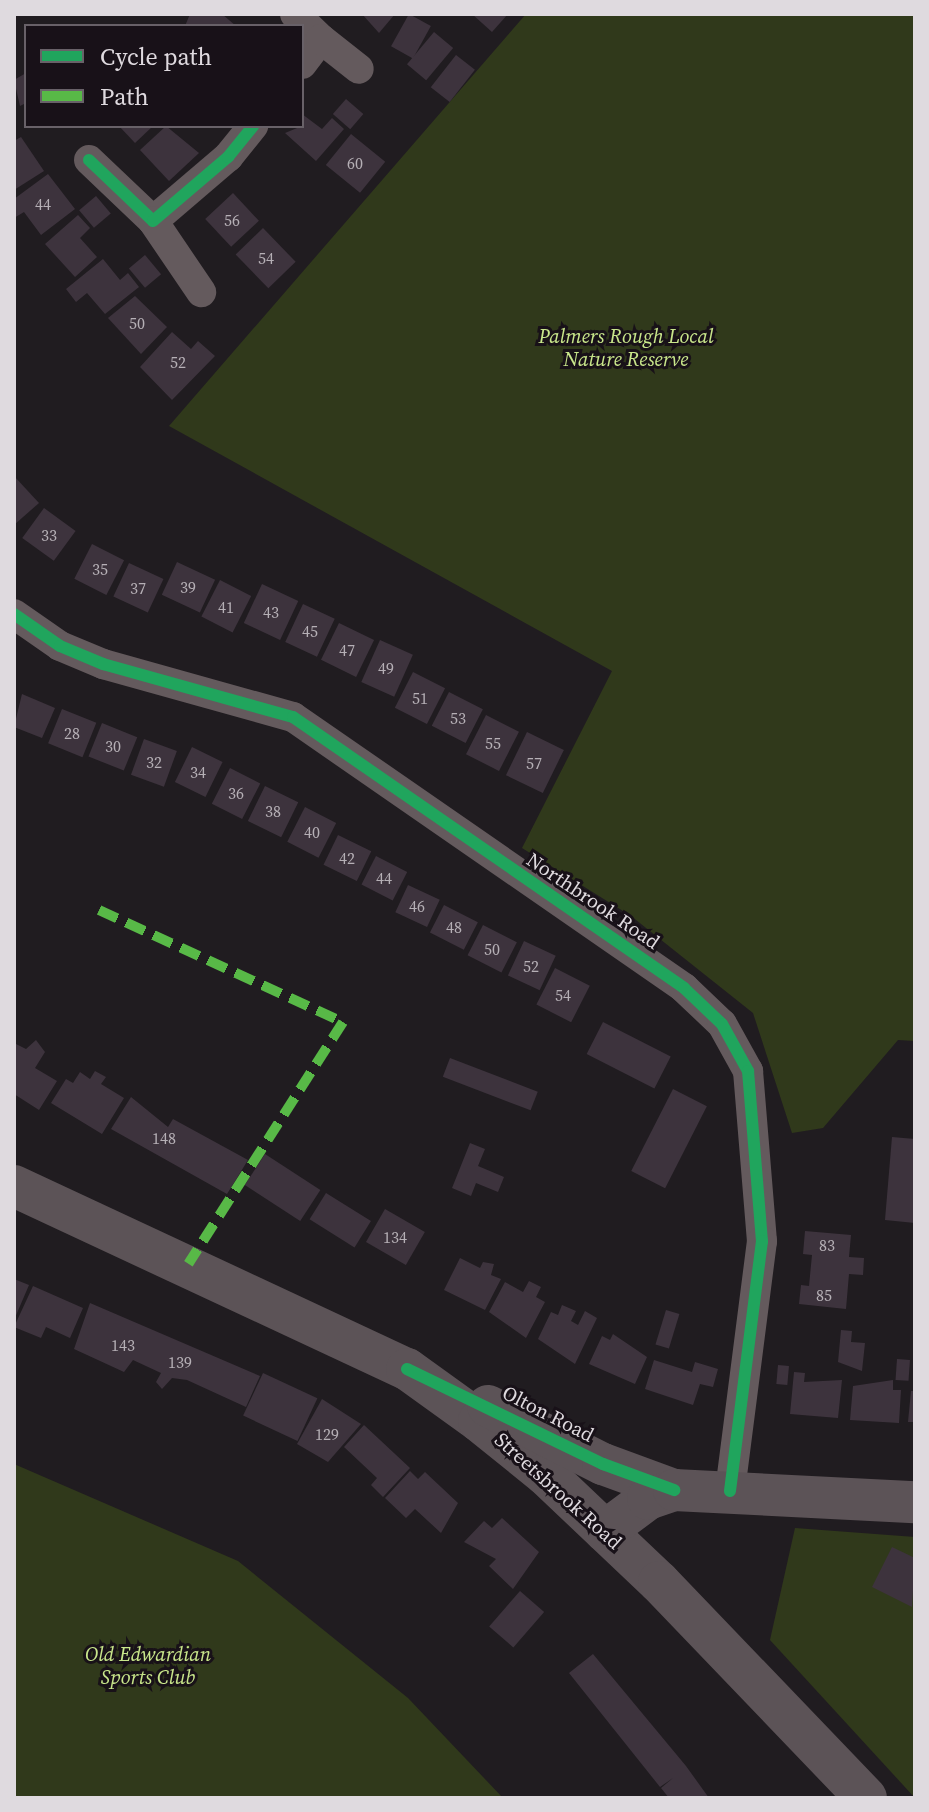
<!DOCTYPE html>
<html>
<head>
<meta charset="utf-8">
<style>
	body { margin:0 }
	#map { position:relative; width:929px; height:1812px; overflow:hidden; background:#201c20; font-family:"Source Serif 4",serif }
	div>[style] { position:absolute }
	.green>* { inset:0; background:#30391b }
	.building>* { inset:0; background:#3d333d; transform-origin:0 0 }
	.street>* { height:30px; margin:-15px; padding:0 15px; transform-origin:15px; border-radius:15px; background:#645a5d }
	.secondary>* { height:42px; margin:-21px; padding:0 21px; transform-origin:21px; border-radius:21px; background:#5c5357 }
	.quiet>* { height:10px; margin-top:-5px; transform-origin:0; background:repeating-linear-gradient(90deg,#58b947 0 20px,transparent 0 30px) }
	.cycleway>* { height:12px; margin:-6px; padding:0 6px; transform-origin:6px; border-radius:6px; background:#20a55d }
	span { translate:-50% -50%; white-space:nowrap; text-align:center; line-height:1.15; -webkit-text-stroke:6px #181118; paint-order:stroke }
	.number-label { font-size:16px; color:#b6b0b6 }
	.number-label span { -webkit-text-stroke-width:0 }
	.park-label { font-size:20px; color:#c9e78b; font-style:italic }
	.street-label { font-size:20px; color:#dfdadf }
	.frame { position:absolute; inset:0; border:16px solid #dfdadf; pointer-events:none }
	.legend { position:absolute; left:24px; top:24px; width:280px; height:104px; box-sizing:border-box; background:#181118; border:2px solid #686168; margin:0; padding:10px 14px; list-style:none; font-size:24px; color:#dfdadf }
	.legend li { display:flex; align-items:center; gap:16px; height:40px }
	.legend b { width:40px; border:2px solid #686168 }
</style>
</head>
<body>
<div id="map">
	<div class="green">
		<div style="clip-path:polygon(526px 14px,915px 14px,915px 1041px,898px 1040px,823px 1128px,792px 1133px,753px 1013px,631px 916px,522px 848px,612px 671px,169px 426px)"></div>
		<div style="clip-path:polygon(14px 1464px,238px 1561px,408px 1698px,503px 1798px,14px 1798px)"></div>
		<div style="clip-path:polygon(795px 1528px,915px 1537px,915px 1798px,770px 1640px)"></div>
	</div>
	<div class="building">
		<div style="clip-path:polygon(190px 14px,222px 14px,236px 26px,185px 26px)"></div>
		<div style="clip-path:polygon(362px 14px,395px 14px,379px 33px)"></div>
		<div style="left:409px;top:14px;width:25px;height:37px;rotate:29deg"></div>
		<div style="clip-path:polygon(472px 14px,508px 14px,492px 32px)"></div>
		<div style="left:434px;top:32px;width:25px;height:42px;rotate:40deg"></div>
		<div style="left:456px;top:55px;width:24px;height:41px;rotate:38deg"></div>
		<div style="clip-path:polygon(26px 73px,26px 103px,20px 106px,14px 80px)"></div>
		<div style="left:346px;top:99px;width:23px;height:20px;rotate:41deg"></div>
		<div style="clip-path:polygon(302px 114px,322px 129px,332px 118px,344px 129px,316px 161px,285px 133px,302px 126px)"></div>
		<div style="clip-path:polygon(119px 126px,153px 126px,135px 143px)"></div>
		<div style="clip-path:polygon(166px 126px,199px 153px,169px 181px,140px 150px)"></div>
		<div style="left:351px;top:134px;width:44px;height:40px;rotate:39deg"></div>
		<div style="clip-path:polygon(21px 137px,44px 171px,14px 190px,14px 141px)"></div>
		<div style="clip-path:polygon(48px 174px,75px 209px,41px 235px,24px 212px,14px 218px,14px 199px)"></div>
		<div style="left:233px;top:193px;width:38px;height:38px;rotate:47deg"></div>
		<div style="left:96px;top:196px;width:23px;height:22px;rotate:50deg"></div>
		<div style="clip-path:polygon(78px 215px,90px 228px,80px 238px,97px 257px,75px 277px,45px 244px)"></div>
		<div style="left:263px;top:228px;width:47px;height:38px;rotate:46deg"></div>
		<div style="left:145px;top:255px;width:25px;height:21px;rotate:50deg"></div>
		<div style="clip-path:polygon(103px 259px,120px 280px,128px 273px,139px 287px,105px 314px,87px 293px,76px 302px,66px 289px)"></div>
		<div style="clip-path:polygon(135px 296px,167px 327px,141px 354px,108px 318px)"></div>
		<div style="clip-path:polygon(172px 332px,191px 349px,198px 341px,215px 356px,172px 400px,140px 367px)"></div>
		<div style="clip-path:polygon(14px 476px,39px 503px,14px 525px)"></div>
		<div style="left:44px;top:508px;width:39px;height:37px;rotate:36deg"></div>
		<div style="left:92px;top:544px;width:36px;height:39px;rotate:27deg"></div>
		<div style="left:177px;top:562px;width:42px;height:36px;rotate:25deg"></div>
		<div style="left:129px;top:563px;width:38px;height:37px;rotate:25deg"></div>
		<div style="left:220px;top:580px;width:35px;height:41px;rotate:27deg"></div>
		<div style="left:262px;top:584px;width:40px;height:43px;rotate:25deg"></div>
		<div style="left:303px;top:604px;width:35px;height:42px;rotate:25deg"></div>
		<div style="left:339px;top:623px;width:39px;height:41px;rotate:26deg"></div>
		<div style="left:380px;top:640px;width:36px;height:46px;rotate:24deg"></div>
		<div style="left:413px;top:672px;width:36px;height:40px;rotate:27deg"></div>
		<div style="left:449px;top:692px;width:38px;height:38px;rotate:27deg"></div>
		<div style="clip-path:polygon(22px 694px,55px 708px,42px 738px,14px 727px)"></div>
		<div style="left:62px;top:709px;width:37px;height:37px;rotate:22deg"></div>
		<div style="left:486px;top:715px;width:37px;height:44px;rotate:27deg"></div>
		<div style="left:102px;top:723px;width:38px;height:36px;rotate:22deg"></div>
		<div style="left:527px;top:732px;width:41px;height:48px;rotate:26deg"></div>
		<div style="left:144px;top:739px;width:35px;height:38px;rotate:20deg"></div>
		<div style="left:192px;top:747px;width:34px;height:39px;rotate:26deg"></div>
		<div style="left:230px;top:768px;width:34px;height:40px;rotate:27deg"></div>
		<div style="left:265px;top:786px;width:37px;height:39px;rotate:26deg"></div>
		<div style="left:305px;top:807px;width:35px;height:39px;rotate:27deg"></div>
		<div style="left:338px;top:835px;width:37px;height:33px;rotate:26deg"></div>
		<div style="left:376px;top:856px;width:35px;height:32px;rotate:27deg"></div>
		<div style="left:408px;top:885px;width:35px;height:30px;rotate:25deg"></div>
		<div style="left:444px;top:905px;width:38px;height:31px;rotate:27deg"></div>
		<div style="left:483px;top:925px;width:38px;height:34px;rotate:27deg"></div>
		<div style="left:524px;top:941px;width:35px;height:38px;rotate:25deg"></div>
		<div style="left:555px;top:968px;width:39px;height:41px;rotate:27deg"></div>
		<div style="left:603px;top:1022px;width:76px;height:36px;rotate:27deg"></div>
		<div style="clip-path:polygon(36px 1040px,45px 1052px,35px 1068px,57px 1081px,39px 1110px,14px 1094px,14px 1043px,26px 1049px)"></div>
		<div style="left:450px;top:1058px;width:94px;height:20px;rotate:21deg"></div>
		<div style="clip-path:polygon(95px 1071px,106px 1077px,101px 1084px,124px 1098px,102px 1134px,51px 1103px,66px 1079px,73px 1083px,80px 1072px,90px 1079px)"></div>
		<div style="left:673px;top:1089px;width:38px;height:92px;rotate:27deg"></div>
		<div style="clip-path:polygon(131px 1097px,168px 1127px,173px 1119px,248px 1160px,227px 1194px,111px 1129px)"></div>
		<div style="clip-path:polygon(892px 1137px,915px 1139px,915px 1223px,885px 1220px)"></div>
		<div style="clip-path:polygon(470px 1143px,485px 1149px,478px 1166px,504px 1177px,498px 1192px,476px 1183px,471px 1196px,452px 1188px)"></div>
		<div style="left:265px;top:1154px;width:66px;height:37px;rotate:33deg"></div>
		<div style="left:326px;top:1193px;width:53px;height:31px;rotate:32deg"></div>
		<div style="left:385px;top:1209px;width:46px;height:38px;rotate:30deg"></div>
		<div style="clip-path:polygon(805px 1231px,851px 1235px,849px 1257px,864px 1258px,863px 1275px,849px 1274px,846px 1309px,799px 1304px,801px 1285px,809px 1286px,812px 1255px,803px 1254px)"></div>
		<div style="clip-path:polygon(460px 1258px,480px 1268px,483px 1262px,494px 1264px,491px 1275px,501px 1279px,485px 1310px,444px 1290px)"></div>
		<div style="clip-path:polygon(14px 1279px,29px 1285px,14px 1320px)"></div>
		<div style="clip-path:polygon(529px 1281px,541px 1287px,536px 1297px,545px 1302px,526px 1338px,489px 1312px,505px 1282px,523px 1292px)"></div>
		<div style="clip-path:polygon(33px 1286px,83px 1308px,70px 1338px,46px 1327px,41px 1338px,14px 1327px)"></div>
		<div style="clip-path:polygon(90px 1303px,260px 1376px,246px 1407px,187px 1380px,172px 1378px,162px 1389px,156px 1382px,161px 1373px,133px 1360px,124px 1372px,74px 1349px)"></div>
		<div style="clip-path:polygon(562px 1305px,576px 1311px,571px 1321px,578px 1325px,585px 1311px,597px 1318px,575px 1364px,538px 1339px,551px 1312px,558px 1315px)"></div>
		<div style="left:666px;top:1310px;width:14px;height:36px;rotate:17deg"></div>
		<div style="clip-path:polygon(841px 1330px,852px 1331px,851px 1342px,865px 1343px,862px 1371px,838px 1362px)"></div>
		<div style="clip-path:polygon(613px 1334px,647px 1357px,635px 1384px,589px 1364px,602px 1336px,610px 1340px)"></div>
		<div style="left:897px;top:1359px;width:13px;height:21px;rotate:4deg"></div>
		<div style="clip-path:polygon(654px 1360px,692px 1372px,695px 1362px,718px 1369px,713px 1387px,700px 1384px,693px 1405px,645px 1389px)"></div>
		<div style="left:778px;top:1365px;width:11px;height:19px;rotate:5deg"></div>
		<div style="clip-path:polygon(794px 1372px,805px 1373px,804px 1382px,842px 1380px,838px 1418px,790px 1414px)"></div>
		<div style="left:263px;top:1373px;width:60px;height:47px;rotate:25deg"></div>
		<div style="clip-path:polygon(893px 1380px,893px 1390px,901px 1390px,899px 1423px,850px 1420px,853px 1386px)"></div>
		<div style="clip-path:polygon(911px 1391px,915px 1391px,915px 1422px,908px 1422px)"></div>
		<div style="clip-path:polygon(322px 1399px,361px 1424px,328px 1462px,297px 1444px)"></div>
		<div style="clip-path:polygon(364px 1425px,410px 1468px,383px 1497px,371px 1485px,377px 1478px,344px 1447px)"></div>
		<div style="clip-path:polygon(410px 1471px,418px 1479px,425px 1472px,458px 1503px,441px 1533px,415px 1509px,406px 1518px,385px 1498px)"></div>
		<div style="clip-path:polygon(502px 1518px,539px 1552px,513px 1589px,489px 1566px,496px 1559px,464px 1542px,484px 1521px,492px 1528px)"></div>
		<div style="clip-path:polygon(892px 1547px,915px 1558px,912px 1607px,872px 1587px)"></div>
		<div style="left:520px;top:1591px;width:32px;height:47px;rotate:41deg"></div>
		<div style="clip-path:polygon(593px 1654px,686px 1766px,709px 1798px,669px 1798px,661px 1788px,673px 1778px,660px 1787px,569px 1673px)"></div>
	</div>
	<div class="street">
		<div style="left:295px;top:14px;width:36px;rotate:44deg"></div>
		<div style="left:302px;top:64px;width:31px;rotate:-53deg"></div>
		<div style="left:321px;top:39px;width:48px;rotate:38.3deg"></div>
		<div style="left:89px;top:160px;width:88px;rotate:43.6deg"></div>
		<div style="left:153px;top:221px;width:99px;rotate:-40.5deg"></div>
		<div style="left:228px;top:157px;width:40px;rotate:-51deg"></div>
		<div style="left:153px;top:221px;width:86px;rotate:55.9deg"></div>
		<div style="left:14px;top:614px;width:56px;rotate:34.8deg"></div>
		<div style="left:60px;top:646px;width:47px;rotate:22.7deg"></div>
		<div style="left:103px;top:664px;width:197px;rotate:15.6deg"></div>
		<div style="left:293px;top:717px;width:476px;rotate:34.7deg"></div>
		<div style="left:684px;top:988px;width:52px;rotate:43.5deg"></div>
		<div style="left:722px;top:1024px;width:54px;rotate:61deg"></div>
		<div style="left:748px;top:1071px;width:171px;rotate:85.3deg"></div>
		<div style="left:762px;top:1241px;width:252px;rotate:97.3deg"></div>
	</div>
	<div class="secondary">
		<div style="left:14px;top:1186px;width:434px;rotate:25deg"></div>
		<div style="left:407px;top:1369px;width:89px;rotate:35.8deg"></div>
		<div style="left:479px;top:1421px;width:85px;rotate:38.8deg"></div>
		<div style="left:545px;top:1474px;width:157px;rotate:43.5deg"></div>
		<div style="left:659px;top:1582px;width:299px;rotate:46.2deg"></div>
		<div style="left:488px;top:1406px;width:129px;rotate:26.8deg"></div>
		<div style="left:603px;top:1464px;width:76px;rotate:20.1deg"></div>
		<div style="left:605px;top:1531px;width:54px;rotate:-36.7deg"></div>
		<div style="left:648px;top:1499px;width:28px;rotate:-19deg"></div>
		<div style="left:674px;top:1490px;width:241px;rotate:2.9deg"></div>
	</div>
	<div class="quiet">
		<div style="left:99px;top:910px;width:268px;rotate:24.7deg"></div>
		<div style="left:343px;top:1022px;width:287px;rotate:122.6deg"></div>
	</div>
	<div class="cycleway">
		<div style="left:89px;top:160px;width:88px;rotate:43.6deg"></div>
		<div style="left:153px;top:221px;width:99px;rotate:-40.5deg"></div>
		<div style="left:228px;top:157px;width:40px;rotate:-51deg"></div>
		<div style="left:14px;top:614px;width:56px;rotate:34.8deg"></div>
		<div style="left:60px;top:646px;width:47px;rotate:22.7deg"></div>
		<div style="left:103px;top:664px;width:197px;rotate:15.6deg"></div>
		<div style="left:293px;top:717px;width:476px;rotate:34.7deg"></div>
		<div style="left:684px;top:988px;width:52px;rotate:43.5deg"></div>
		<div style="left:722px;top:1024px;width:54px;rotate:61deg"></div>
		<div style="left:748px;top:1071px;width:171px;rotate:85.3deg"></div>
		<div style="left:762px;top:1241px;width:252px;rotate:97.3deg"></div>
		<div style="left:407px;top:1369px;width:218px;rotate:25.9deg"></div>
		<div style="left:603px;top:1464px;width:76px;rotate:20.1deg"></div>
	</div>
	<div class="number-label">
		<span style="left:355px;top:163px">60</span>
		<span style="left:43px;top:204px">44</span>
		<span style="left:232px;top:220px">56</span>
		<span style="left:266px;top:258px">54</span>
		<span style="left:137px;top:323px">50</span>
		<span style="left:178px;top:362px">52</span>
		<span style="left:49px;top:535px">33</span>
		<span style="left:100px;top:569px">35</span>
		<span style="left:188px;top:587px">39</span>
		<span style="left:138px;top:588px">37</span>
		<span style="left:226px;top:607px">41</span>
		<span style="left:271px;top:612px">43</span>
		<span style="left:310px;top:631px">45</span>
		<span style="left:347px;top:650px">47</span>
		<span style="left:386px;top:668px">49</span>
		<span style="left:420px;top:698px">51</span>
		<span style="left:458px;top:718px">53</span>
		<span style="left:72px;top:733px">28</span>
		<span style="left:493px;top:743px">55</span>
		<span style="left:113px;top:746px">30</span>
		<span style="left:154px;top:762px">32</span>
		<span style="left:534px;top:763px">57</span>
		<span style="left:198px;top:772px">34</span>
		<span style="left:236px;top:793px">36</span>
		<span style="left:273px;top:811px">38</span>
		<span style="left:312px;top:832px">40</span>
		<span style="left:347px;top:858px">42</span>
		<span style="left:384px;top:878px">44</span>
		<span style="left:417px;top:906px">46</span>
		<span style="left:454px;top:927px">48</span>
		<span style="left:492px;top:949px">50</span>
		<span style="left:531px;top:966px">52</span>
		<span style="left:563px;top:995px">54</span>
		<span style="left:164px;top:1138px">148</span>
		<span style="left:395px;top:1237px">134</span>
		<span style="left:827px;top:1245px">83</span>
		<span style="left:824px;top:1295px">85</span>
		<span style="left:123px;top:1345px">143</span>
		<span style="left:180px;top:1362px">139</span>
		<span style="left:327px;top:1434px">129</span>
	</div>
	<div class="park-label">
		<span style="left:626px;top:348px">Palmers Rough Local<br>Nature Reserve</span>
		<span style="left:148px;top:1666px">Old Edwardian<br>Sports Club</span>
	</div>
	<div class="street-label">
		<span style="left:593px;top:901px;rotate:34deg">Northbrook Road</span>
		<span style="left:548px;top:1414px;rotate:27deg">Olton Road</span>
		<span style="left:558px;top:1491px;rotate:42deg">Streetsbrook Road</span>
	</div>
	<div class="frame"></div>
	<ul class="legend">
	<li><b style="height:10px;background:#20a55d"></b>Cycle path</li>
	<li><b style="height:10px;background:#58b947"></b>Path</li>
	</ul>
</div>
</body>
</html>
